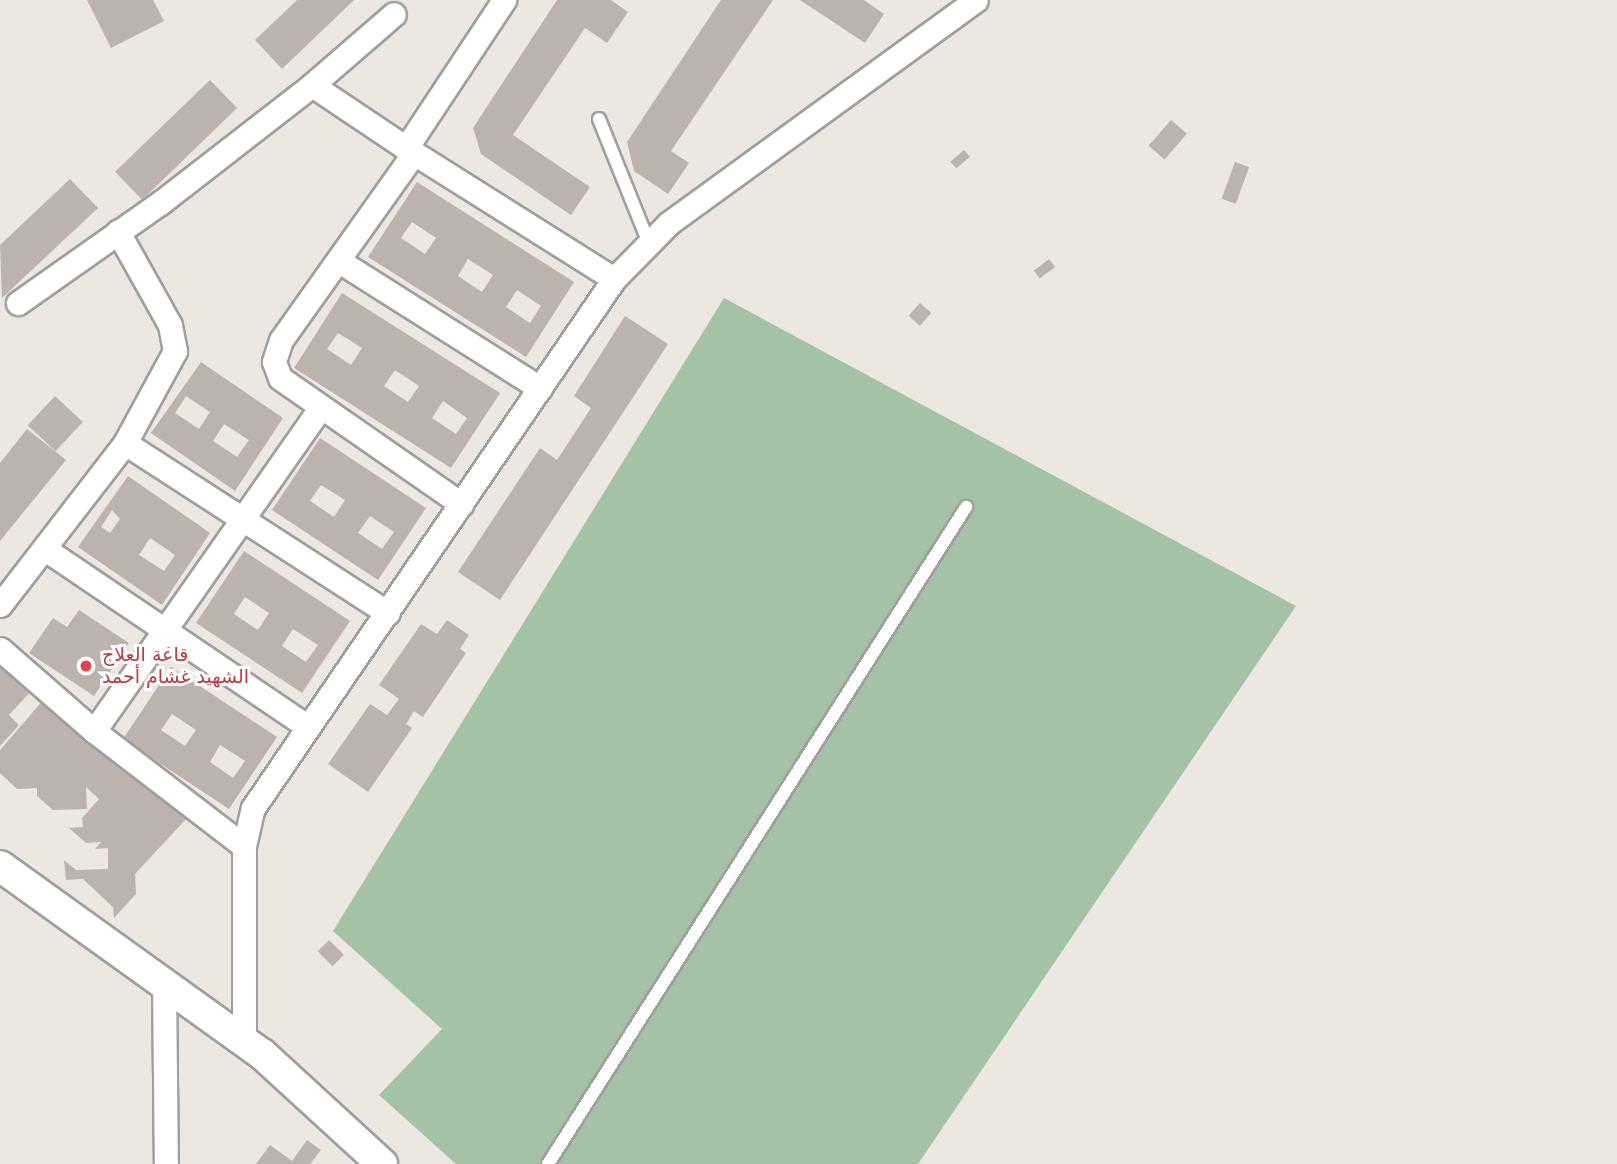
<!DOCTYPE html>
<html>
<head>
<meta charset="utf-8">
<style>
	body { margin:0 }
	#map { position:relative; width:1617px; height:1164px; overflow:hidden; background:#ece7e1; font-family:"DejaVu Sans",Cairo,sans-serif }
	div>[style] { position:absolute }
	.cemetery>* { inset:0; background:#a4c3a6 }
	.building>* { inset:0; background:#bcb3ae; transform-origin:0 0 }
	.roads { filter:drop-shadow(2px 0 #9f9f9f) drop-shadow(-2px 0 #9f9f9f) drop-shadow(0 2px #9f9f9f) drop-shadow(0 -2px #9f9f9f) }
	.service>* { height:12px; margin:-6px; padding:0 6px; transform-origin:6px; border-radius:6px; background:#fff }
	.minor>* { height:23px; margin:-11.5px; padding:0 11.5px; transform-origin:11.5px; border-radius:11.5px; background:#fff }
	.tertiary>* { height:30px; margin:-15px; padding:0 15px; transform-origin:15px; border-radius:15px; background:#fff }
	.dots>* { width:19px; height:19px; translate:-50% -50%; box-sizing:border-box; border:4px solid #fff; border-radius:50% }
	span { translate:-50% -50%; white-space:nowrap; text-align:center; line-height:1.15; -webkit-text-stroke:6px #fff; paint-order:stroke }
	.health-label { font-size:19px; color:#be3a42 }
	.left { translate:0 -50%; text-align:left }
</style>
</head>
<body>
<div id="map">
	<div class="cemetery">
		<div style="clip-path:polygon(724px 298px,1296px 606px,918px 1164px,456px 1164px,379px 1095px,442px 1029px,333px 931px)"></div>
	</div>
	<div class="building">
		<div style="clip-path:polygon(87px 0,153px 0,164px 21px,111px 48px)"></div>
		<div style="clip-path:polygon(297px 0,354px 0,282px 69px,255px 40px)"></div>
		<div style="clip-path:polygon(557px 0,611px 0,628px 12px,607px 43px,585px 28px,513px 135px,590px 187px,571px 215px,481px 154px,473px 128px)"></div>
		<div style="clip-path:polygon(721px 0,773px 0,671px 151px,689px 163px,668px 194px,634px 171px,627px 142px)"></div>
		<div style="clip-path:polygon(800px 0,864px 0,884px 14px,865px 43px)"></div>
		<div style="left:210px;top:80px;width:39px;height:132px;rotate:46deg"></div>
		<div style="left:1171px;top:120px;width:21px;height:34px;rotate:41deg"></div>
		<div style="left:964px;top:150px;width:9px;height:18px;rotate:49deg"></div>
		<div style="left:1235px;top:162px;width:15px;height:39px;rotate:20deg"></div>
		<div style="clip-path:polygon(70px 179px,98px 208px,2px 298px,0 245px)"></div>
		<div style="clip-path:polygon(evenodd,417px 182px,574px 282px,526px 357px,368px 257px,417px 182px,412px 222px,436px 238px,425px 254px,401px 238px,412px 222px,417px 182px,468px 259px,493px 275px,482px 292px,458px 276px,468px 259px,417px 182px,517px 290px,541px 306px,530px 323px,506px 307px,517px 290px)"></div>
		<div style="left:1049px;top:259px;width:10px;height:19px;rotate:53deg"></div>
		<div style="clip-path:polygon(evenodd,342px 293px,500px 393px,451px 468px,294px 368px,342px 293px,338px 333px,362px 348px,351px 365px,327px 349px,338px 333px,342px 293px,395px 370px,419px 386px,408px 402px,384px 386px,395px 370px,342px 293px,443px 401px,467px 418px,456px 434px,432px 418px,443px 401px)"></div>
		<div style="left:920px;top:303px;width:15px;height:17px;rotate:42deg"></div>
		<div style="clip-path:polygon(625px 316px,668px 344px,500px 600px,458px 572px,540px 448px,557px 460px,591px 408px,574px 396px)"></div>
		<div style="clip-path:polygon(evenodd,201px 362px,283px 418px,235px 491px,151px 433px,201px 362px,186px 396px,210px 412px,199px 429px,175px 413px,186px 396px,201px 362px,224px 424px,249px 440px,237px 457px,213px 441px,224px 424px)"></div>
		<div style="left:55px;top:396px;width:38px;height:40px;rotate:43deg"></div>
		<div style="clip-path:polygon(27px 429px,66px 460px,0 541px,0 463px)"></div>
		<div style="clip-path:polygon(evenodd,320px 438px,426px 508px,378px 580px,272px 510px,320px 438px,321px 485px,345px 500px,334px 517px,310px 501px,321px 485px,320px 438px,370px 516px,394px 532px,382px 549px,358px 533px,370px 516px)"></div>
		<div style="clip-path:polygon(evenodd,128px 476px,210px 533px,162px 605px,78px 547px,128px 476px,112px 510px,120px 519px,110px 533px,101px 527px,112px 510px,128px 476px,150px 538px,175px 555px,164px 571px,139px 555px,150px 538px)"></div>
		<div style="clip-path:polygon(evenodd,244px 551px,350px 621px,302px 693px,196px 623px,244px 551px,245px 597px,269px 613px,258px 630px,234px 614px,245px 597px,244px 551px,293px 629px,318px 645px,306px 662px,282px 646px,293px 629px)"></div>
		<div style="clip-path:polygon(79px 610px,129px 643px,94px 696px,29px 653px,53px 618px,67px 627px)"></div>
		<div style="clip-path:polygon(447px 620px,469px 635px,460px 649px,466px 653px,423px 717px,414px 711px,406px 724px,412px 728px,368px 792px,328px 764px,370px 704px,387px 715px,399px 699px,379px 685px,421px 624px,437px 634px)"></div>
		<div style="clip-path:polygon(0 661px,32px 690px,9px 715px,19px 725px,0 746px)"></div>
		<div style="clip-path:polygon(evenodd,171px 667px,277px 737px,229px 809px,123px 739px,171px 667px,172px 714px,196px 730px,185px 746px,161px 730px,172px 714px,171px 667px,220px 745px,245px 761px,233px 778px,210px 762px,220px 745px)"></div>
		<div style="clip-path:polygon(51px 691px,187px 818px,135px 874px,136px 894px,114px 918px,113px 907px,83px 879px,66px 880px,64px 860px,76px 870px,108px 869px,108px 848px,95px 849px,101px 842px,86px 843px,69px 828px,83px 827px,82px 818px,99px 799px,86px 787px,87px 809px,53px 810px,37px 796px,37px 788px,17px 789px,0 773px,0 750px)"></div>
		<div style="left:329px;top:940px;width:21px;height:16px;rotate:45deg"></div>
		<div style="clip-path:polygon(307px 1140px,321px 1150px,310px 1164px,256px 1164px,270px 1145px,292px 1161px)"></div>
	</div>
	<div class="roads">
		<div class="service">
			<div style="left:599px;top:119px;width:131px;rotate:68.1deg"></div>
			<div style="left:548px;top:1164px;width:779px;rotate:-57.53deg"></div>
		</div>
		<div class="minor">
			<div style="left:312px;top:85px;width:113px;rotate:33.8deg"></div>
			<div style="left:414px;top:153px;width:229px;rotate:125.4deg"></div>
			<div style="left:281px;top:340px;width:23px;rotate:108deg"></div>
			<div style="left:274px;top:362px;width:17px;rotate:69deg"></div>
			<div style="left:280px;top:378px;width:221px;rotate:34.8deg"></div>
			<div style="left:339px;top:261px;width:238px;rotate:32.3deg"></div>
			<div style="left:614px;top:279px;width:78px;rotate:-45.5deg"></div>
			<div style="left:669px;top:223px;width:379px;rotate:-36deg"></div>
			<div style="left:18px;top:303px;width:174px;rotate:-35.2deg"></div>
			<div style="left:160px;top:203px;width:192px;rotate:-37.8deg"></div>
			<div style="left:312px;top:85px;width:108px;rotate:-40.9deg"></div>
			<div style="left:125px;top:443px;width:313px;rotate:32.9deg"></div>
			<div style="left:45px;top:549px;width:315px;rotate:34.1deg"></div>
			<div style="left:0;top:605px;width:205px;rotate:-52.3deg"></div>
			<div style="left:125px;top:443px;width:105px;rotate:-61.5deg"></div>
			<div style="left:175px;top:351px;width:26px;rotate:-101deg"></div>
			<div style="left:170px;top:325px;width:107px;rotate:-119.2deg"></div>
			<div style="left:0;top:649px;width:125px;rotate:41.1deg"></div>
			<div style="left:94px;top:731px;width:189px;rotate:37.5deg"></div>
			<div style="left:94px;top:731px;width:394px;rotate:-55deg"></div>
			<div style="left:164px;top:983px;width:181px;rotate:89.4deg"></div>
			<div style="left:244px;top:1041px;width:195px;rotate:-90deg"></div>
			<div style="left:244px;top:846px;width:39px;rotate:-77deg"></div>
			<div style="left:253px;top:808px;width:640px;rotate:-55.69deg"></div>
			<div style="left:614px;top:279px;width:246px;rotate:-147.8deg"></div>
			<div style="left:406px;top:148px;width:178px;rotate:-56.5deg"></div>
		</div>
		<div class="tertiary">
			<div style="left:0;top:866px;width:322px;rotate:35.7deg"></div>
			<div style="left:262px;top:1054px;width:163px;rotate:42.5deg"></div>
		</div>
	</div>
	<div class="dots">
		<div style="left:86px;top:666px;background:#e0444e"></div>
	</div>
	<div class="health-label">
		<span class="left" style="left:102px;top:666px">قاعة العلاج<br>الشهيد غشام أحمد</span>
	</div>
</div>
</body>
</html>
